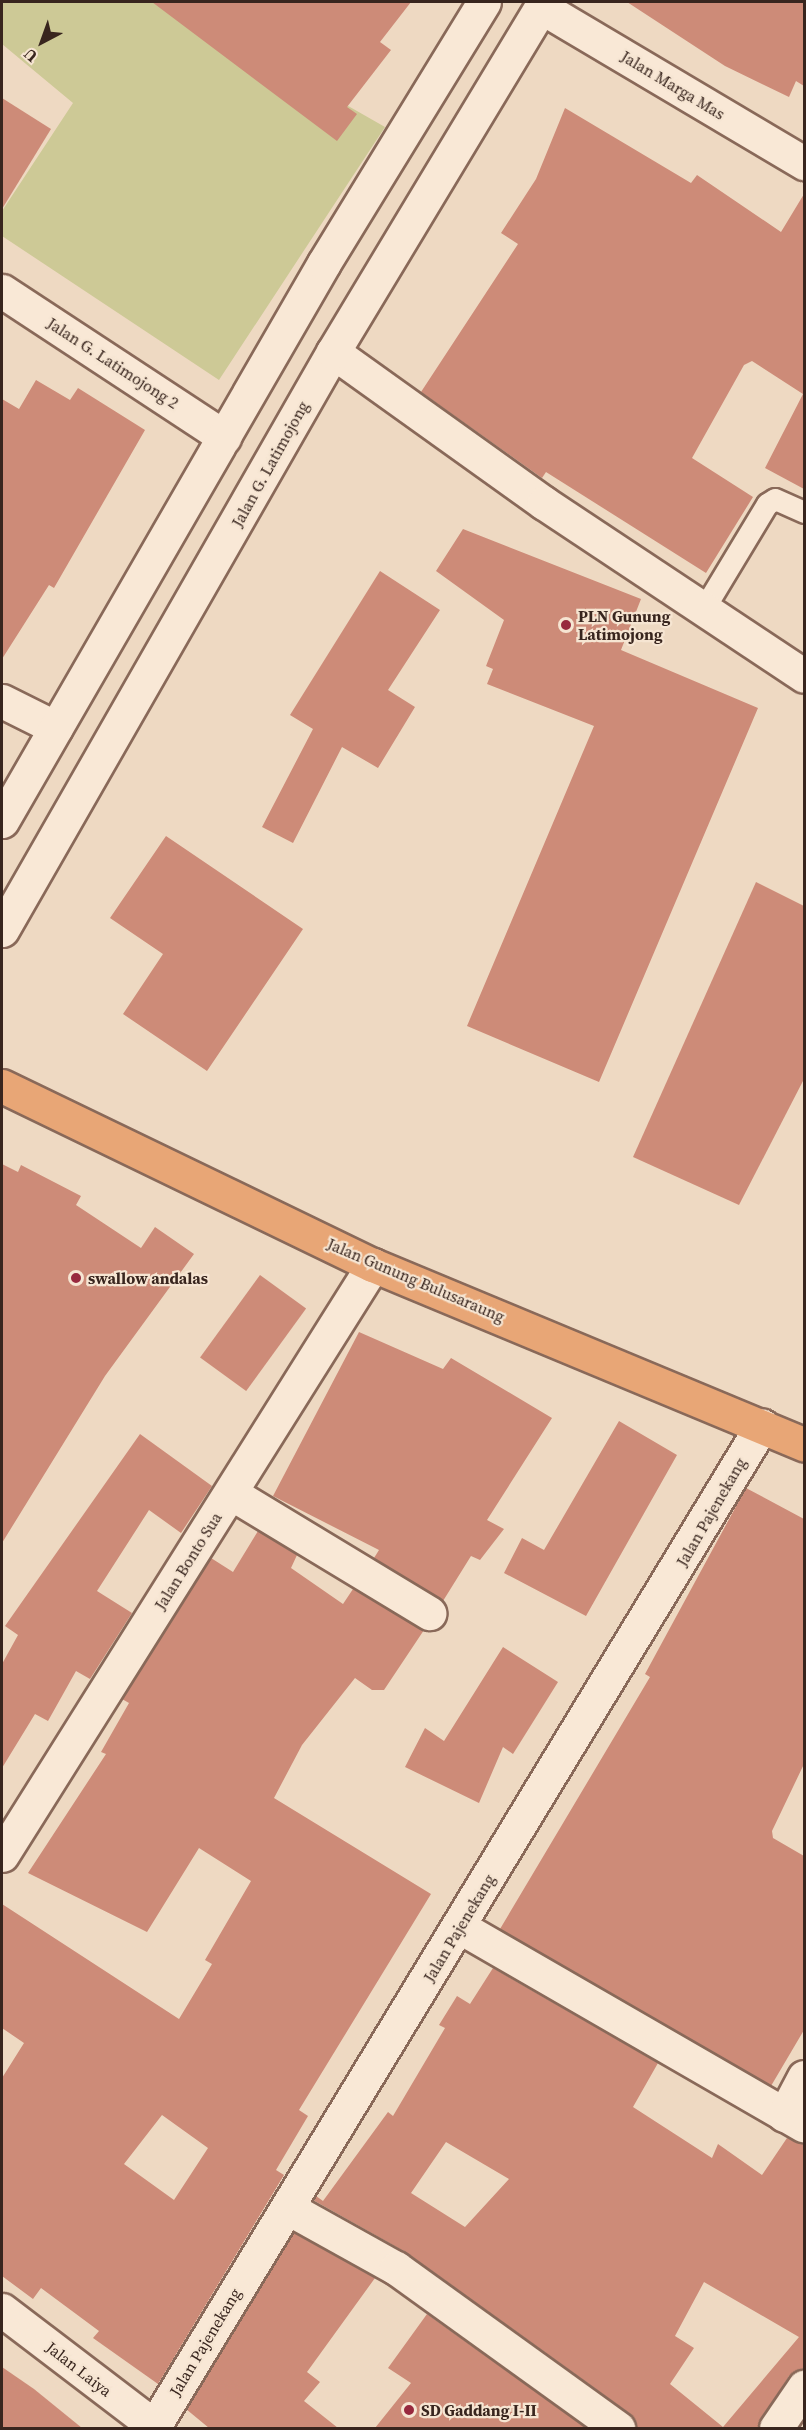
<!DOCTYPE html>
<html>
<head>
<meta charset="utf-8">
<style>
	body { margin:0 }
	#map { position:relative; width:806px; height:2430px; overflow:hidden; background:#eed9c2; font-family:"Source Serif 4",serif }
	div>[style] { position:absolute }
	.green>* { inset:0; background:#cdc996 }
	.building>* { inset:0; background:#cd8b78; transform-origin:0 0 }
	.roads { filter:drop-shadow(2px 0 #896959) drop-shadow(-2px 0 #896959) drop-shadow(0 2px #896959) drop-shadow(0 -2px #896959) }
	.service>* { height:21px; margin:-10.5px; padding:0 10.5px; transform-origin:10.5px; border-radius:10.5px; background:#f9e8d6 }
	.minor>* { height:33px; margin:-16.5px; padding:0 16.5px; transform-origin:16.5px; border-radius:16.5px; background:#f9e8d6 }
	.secondary>* { height:33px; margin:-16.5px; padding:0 16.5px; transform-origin:16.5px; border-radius:16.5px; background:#f9e8d6 }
	.trunk>* { height:33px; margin:-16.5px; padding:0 16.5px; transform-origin:16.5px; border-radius:16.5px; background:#e8a676 }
	.dots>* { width:16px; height:16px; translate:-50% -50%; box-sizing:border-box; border:3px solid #f6e5d2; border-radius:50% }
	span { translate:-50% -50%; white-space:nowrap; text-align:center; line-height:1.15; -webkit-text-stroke:4.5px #f6e5d2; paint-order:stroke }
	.street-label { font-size:16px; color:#38251e }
	.poi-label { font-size:16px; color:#38251e; font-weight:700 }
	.left { translate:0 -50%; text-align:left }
	.frame { position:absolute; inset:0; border:3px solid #38251e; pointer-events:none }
	.north { position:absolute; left:12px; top:12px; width:60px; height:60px; -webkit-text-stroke:4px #f6e5d2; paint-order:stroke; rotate:221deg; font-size:16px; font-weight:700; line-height:24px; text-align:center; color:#38251e }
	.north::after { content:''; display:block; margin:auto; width:21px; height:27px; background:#38251e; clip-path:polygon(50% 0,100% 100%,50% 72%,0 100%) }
</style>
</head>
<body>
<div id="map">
	<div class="green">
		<div style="clip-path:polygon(2px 2px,166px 2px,385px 127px,219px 380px,2px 236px,2px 211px,73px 103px,2px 44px)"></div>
	</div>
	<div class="building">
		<div style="clip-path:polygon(152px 2px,411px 2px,380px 42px,391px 50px,347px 107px,357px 114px,337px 141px)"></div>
		<div style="clip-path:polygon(627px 2px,804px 2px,804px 86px,796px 81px,789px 97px,725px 66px)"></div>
		<div style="clip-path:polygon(2px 98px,51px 129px,2px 209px)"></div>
		<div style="clip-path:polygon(565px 108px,691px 183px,697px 175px,781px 232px,804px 194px,804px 489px,765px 468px,803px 394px,752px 361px,744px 365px,692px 458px,753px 497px,706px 573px,546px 472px,542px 478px,421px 392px,518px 244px,501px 233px,536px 179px)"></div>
		<div style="clip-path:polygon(36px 380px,70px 400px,78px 388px,145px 430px,54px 588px,49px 585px,2px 659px,2px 399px,19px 409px)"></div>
		<div style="clip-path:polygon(463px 529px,641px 599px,621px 650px,758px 708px,599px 1082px,467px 1026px,594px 726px,487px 684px,493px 669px,486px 666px,504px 620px,436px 571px)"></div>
		<div style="clip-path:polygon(380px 571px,440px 610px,388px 690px,415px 707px,378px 768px,342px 747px,293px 843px,262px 827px,313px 729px,290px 715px)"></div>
		<div style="clip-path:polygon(166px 836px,303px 929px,207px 1071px,123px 1014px,163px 954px,110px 918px)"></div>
		<div style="clip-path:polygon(756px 882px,804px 906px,804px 1079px,739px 1205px,633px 1157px)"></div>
		<div style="clip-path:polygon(2px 1164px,18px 1172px,21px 1165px,81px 1196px,76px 1205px,141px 1248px,155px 1227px,194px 1254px,105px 1376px,2px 1543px)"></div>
		<div style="left:260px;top:1275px;width:57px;height:102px;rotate:36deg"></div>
		<div style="clip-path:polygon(359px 1332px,443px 1369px,451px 1358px,552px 1418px,487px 1520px,504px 1529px,480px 1560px,471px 1556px,443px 1601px,374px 1558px,379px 1550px,273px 1496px)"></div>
		<div style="clip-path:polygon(619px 1421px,677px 1455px,586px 1616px,504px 1573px,522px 1538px,544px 1550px)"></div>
		<div style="clip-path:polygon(140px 1434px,212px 1486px,181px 1533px,149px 1510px,97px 1591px,132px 1613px,90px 1679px,76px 1671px,48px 1721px,35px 1714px,2px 1768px,2px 1664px,18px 1635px,5px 1626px)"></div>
		<div style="clip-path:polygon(746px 1488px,804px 1519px,804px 1764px,772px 1831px,773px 1838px,804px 1856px,804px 2030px,771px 2086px,500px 1929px,650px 1677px,645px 1674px)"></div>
		<div style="clip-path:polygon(evenodd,258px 1531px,297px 1555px,291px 1568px,343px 1604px,353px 1589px,424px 1630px,384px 1690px,372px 1690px,355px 1678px,302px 1745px,274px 1798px,431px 1894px,299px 2110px,308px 2116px,276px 2170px,284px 2175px,158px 2384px,93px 2338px,99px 2331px,41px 2288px,33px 2299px,2px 2276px,2px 2078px,24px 2043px,2px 2028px,2px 1904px,179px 2019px,212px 1964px,205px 1960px,251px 1881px,199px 1848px,147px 1932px,28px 1873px,106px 1754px,101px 1752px,129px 1703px,122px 1699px,211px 1558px,233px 1572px,258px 1531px,162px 2115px,208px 2148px,174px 2200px,124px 2164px,162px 2115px)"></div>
		<div style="clip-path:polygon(503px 1647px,558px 1682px,513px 1754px,503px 1747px,479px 1803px,405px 1767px,425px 1728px,444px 1741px)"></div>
		<div style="clip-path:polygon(evenodd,493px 1968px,658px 2063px,633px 2107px,712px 2158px,718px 2144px,762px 2175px,787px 2138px,804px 2145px,804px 2368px,789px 2376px,758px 2428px,637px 2428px,629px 2413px,407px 2253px,313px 2200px,316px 2196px,323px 2201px,388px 2112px,393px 2116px,445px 2028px,439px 2025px,457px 1996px,470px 2004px,493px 1968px,446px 2142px,509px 2179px,465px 2227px,411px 2193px,446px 2142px,493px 1968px,704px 2282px,799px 2337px,723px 2427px,670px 2384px,694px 2348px,675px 2336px,704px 2282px)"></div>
		<div style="clip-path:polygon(294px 2233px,375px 2278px,307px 2372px,320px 2382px,304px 2401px,338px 2428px,209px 2428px,186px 2409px)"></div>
		<div style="clip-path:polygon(427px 2314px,587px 2428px,375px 2428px,411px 2383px,388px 2368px)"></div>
		<div style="clip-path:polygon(2px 2367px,34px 2389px,82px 2428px,2px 2428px)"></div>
	</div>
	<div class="roads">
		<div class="service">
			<div style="left:703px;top:610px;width:124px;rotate:-58.9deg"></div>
			<div style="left:767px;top:504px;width:9px;rotate:-32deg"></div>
			<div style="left:775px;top:499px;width:32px;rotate:24deg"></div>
		</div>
		<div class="minor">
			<div style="left:541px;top:7px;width:306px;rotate:30.7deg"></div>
			<div style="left:2px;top:291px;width:266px;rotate:33.3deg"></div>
			<div style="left:333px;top:352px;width:259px;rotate:35.6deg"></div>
			<div style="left:544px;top:503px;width:312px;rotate:33.6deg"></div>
			<div style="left:2px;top:701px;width:60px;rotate:26.6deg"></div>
			<div style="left:231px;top:1493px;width:232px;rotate:31.2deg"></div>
			<div style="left:2px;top:1855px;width:697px;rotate:-57.84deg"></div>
			<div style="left:460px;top:1927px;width:397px;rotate:30deg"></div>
			<div style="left:784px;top:2115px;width:43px;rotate:-62.2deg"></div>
			<div style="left:288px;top:2208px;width:124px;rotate:29.1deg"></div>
			<div style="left:396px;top:2268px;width:274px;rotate:35.8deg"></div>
			<div style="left:2px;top:2310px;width:195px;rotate:37.3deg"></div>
			<div style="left:153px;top:2428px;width:1173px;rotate:-58.73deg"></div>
			<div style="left:776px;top:2428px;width:50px;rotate:-55.7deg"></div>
		</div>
		<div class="secondary">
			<div style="left:2px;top:821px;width:644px;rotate:-60.01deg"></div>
			<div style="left:324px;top:263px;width:306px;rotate:-58.5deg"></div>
			<div style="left:2px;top:930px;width:666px;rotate:-60.2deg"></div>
			<div style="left:333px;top:352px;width:409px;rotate:-58.9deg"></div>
		</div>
		<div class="trunk">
			<div style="left:2px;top:1086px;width:412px;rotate:25.8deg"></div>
			<div style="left:373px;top:1265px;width:467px;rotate:22.6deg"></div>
		</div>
	</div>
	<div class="dots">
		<div style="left:566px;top:625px;background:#98293e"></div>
		<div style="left:76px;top:1278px;background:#98293e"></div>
		<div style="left:409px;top:2410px;background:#98293e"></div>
	</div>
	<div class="street-label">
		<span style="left:673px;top:85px;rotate:31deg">Jalan Marga Mas</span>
		<span style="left:113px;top:363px;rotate:33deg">Jalan G. Latimojong 2</span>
		<span style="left:270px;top:464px;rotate:-61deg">Jalan G. Latimojong</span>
		<span style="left:416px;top:1280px;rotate:23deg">Jalan Gunung Bulusaraung</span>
		<span style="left:711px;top:1512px;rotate:-60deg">Jalan Pajenekang</span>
		<span style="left:188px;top:1561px;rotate:-58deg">Jalan Bonto Sua</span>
		<span style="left:459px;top:1928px;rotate:-59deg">Jalan Pajenekang</span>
		<span style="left:205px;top:2342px;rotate:-59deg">Jalan Pajenekang</span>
		<span style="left:79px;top:2369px;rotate:38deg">Jalan Laiya</span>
	</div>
	<div class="poi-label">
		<span class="left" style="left:578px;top:625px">PLN Gunung<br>Latimojong</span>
		<span class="left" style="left:88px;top:1278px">swallow andalas</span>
		<span class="left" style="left:421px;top:2410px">SD Gaddang I-II</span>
	</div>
	<div class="frame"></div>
	<div class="north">U</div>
</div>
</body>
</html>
